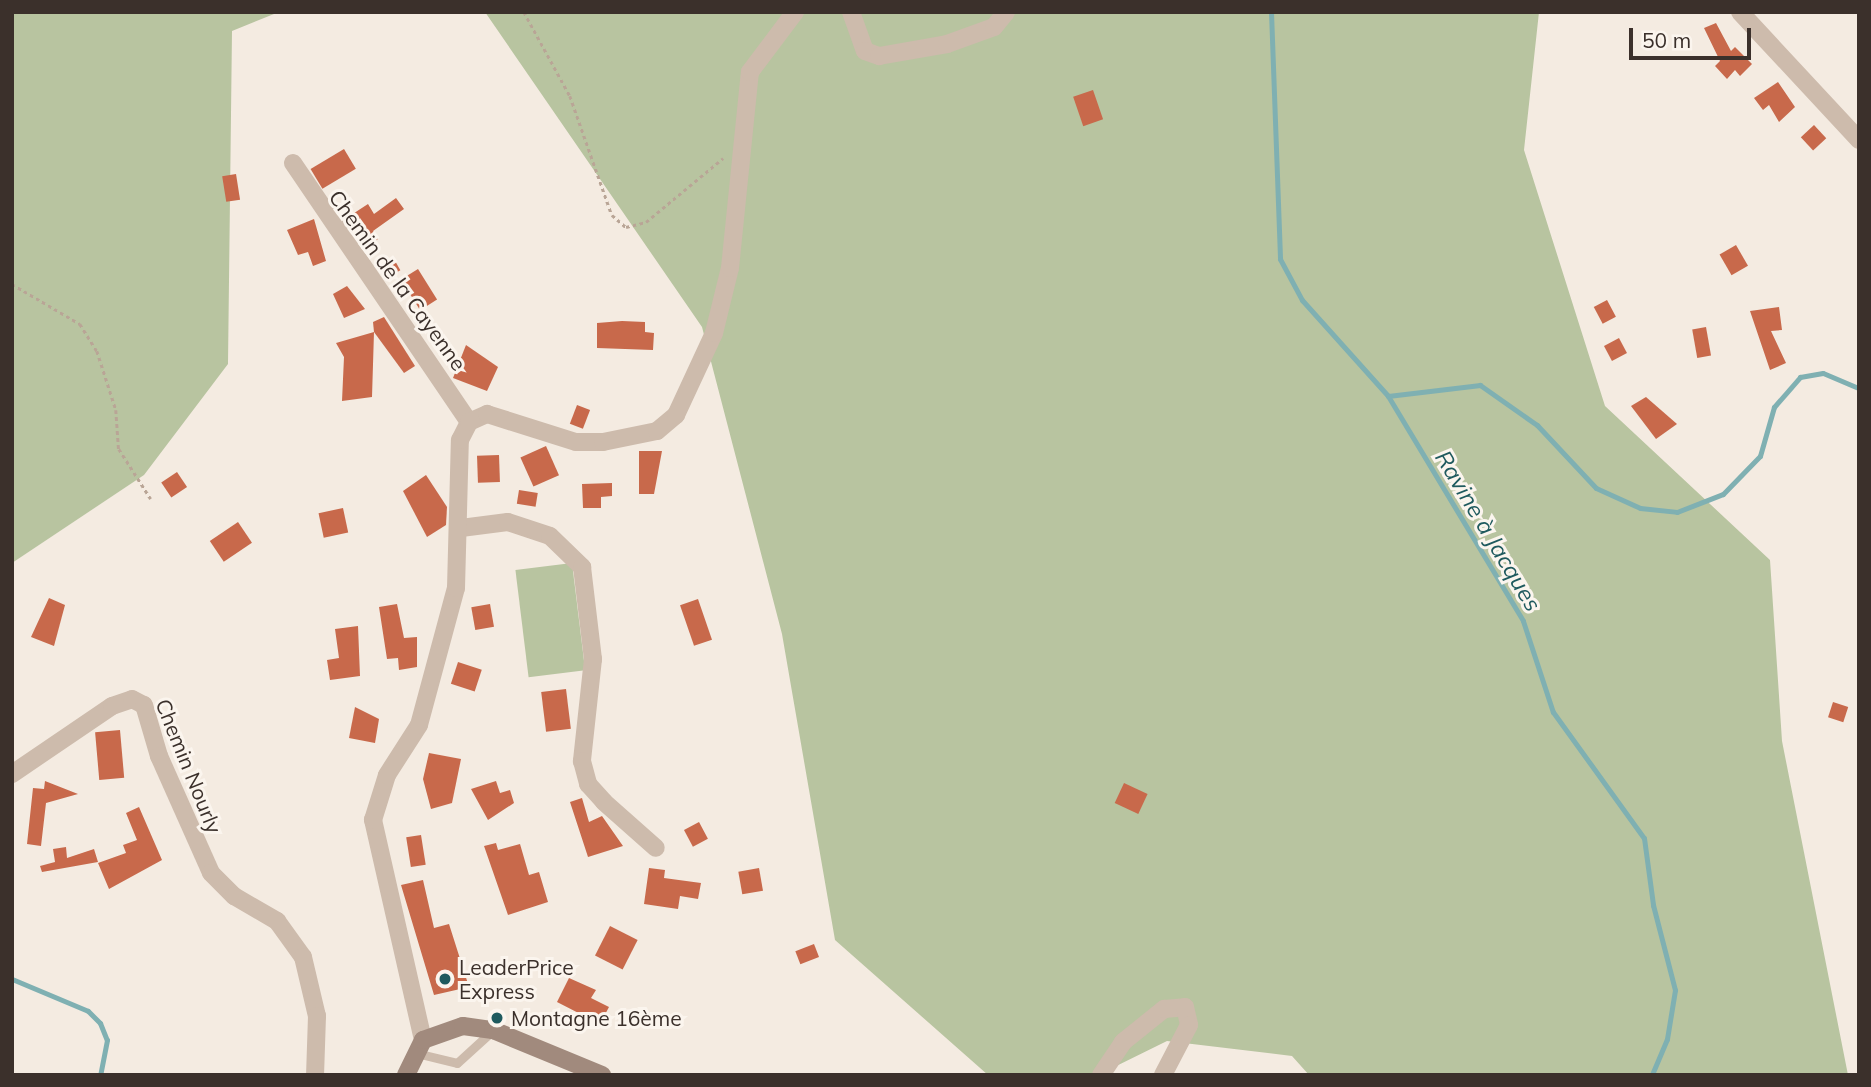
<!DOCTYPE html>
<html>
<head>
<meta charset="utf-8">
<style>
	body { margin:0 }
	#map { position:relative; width:1871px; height:1087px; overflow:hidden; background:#f4ebe1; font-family:Mulish,sans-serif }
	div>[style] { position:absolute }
	.green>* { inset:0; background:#b8c4a0; transform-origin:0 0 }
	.stream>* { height:5px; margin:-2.5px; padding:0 2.5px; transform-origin:2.5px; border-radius:2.5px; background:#7fb0b2 }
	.building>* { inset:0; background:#c8694b; transform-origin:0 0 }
	.path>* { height:2.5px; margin-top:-1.25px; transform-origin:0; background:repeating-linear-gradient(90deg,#b9a596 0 3.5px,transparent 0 7px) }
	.lane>* { height:9px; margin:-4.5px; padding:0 4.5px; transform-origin:4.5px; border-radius:4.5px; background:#cdbbac }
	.street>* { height:18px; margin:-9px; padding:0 9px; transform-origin:9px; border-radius:9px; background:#cdbbac }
	.secondary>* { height:18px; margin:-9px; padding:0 9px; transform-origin:9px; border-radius:9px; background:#a18a7d }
	.dots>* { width:19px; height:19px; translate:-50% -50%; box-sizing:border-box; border:4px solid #fbf5ee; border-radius:50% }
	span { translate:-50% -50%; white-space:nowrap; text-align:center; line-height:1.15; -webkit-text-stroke:6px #fbf5ee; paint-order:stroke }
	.street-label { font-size:21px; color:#3b302b }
	.poi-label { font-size:21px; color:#3b302b }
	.left { translate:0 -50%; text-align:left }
	.water-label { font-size:23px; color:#1f5a5e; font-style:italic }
	.frame { position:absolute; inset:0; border:14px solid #3b302b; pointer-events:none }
	.scale { position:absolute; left:1629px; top:28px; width:122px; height:32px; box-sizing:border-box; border:4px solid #3b302b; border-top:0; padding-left:9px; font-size:21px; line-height:24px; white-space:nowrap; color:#3b302b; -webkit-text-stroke:5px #fbf5ee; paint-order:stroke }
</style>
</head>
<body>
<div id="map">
	<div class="green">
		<div style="clip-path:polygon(12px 12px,279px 12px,232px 31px,228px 364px,144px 475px,12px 563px)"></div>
		<div style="clip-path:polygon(485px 12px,1539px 12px,1524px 150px,1605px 406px,1770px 560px,1782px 741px,1848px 1075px,1309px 1075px,1292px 1056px,1167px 1041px,1098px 1075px,988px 1075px,835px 940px,782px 634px,702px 327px)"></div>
		<div style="left:572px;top:563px;width:108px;height:57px;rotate:83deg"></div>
	</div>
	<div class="stream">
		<div style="left:1271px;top:12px;width:247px;rotate:87.9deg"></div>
		<div style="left:1280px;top:259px;width:47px;rotate:61.8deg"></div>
		<div style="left:1302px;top:300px;width:129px;rotate:48.1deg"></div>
		<div style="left:1388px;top:396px;width:262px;rotate:59deg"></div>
		<div style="left:1523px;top:621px;width:96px;rotate:71.8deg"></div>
		<div style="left:1553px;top:712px;width:155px;rotate:54.2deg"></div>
		<div style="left:1644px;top:838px;width:68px;rotate:82.3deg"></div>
		<div style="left:1653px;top:905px;width:88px;rotate:75.5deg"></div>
		<div style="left:1675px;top:990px;width:50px;rotate:99.3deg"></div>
		<div style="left:1667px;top:1039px;width:39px;rotate:113deg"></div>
		<div style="left:1388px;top:396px;width:93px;rotate:-6.8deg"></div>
		<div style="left:1480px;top:385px;width:70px;rotate:35.1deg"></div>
		<div style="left:1537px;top:425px;width:86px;rotate:46.9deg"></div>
		<div style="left:1596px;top:488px;width:48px;rotate:24.4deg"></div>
		<div style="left:1640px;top:508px;width:37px;rotate:6deg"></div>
		<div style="left:1677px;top:512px;width:49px;rotate:-21.4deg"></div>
		<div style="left:1723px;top:494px;width:53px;rotate:-45.8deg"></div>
		<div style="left:1760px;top:456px;width:51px;rotate:-74.1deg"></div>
		<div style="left:1774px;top:407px;width:40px;rotate:-49deg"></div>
		<div style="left:1800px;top:377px;width:23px;rotate:-10deg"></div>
		<div style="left:1823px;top:373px;width:39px;rotate:23deg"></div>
		<div style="left:12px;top:979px;width:82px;rotate:22.8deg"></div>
		<div style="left:88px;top:1011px;width:17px;rotate:45deg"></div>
		<div style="left:100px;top:1023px;width:18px;rotate:68deg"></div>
		<div style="left:107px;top:1040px;width:36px;rotate:101deg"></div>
	</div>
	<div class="building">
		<div style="clip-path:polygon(1716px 23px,1731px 51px,1735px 47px,1752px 64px,1740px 76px,1735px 70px,1727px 79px,1715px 66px,1720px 61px,1704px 28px)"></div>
		<div style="clip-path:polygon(1778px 82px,1795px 107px,1779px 122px,1769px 105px,1763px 110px,1754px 98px)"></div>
		<div style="left:1093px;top:90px;width:31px;height:21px;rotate:71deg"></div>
		<div style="left:1814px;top:125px;width:18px;height:18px;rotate:47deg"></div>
		<div style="left:344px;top:149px;width:23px;height:39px;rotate:59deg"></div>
		<div style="left:236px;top:174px;width:26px;height:14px;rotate:81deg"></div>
		<div style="clip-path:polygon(396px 198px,404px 209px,373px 231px,378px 239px,365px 248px,345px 219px,368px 204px,374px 214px)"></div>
		<div style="clip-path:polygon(314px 219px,326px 261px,313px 266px,308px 252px,298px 255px,287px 230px)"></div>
		<div style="left:1736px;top:245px;width:24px;height:19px;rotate:60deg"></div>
		<div style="left:394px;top:259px;width:13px;height:16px;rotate:61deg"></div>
		<div style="left:418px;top:269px;width:36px;height:20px;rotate:58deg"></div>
		<div style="clip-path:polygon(347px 286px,365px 309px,344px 318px,333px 294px)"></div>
		<div style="left:1607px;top:300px;width:19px;height:15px;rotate:62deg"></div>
		<div style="clip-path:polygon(1779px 307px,1782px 330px,1771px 331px,1786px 363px,1770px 370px,1750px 311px)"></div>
		<div style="clip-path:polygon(384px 317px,415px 366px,404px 373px,374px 332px,373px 322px)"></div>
		<div style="clip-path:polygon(622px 321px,645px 322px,645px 332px,654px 333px,653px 350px,597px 348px,597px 323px)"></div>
		<div style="left:1706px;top:327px;width:29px;height:14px;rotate:80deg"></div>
		<div style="clip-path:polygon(374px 332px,372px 397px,342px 401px,344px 357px,336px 343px)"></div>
		<div style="left:1619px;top:338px;width:17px;height:17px;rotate:62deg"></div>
		<div style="clip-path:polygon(466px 345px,498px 367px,487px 391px,453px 378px)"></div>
		<div style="clip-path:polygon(1646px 397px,1677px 424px,1656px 439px,1631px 406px)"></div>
		<div style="left:577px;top:405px;width:14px;height:20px;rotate:21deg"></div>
		<div style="left:546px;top:446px;width:32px;height:28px;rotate:66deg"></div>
		<div style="clip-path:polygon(639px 451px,662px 451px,654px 494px,639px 494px)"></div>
		<div style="left:499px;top:455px;width:27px;height:22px;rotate:88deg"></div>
		<div style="left:177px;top:472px;width:18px;height:19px;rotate:56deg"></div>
		<div style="clip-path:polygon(426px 475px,447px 507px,446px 525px,427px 537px,403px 491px)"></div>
		<div style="clip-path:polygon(612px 483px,612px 496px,601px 497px,601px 508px,583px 508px,582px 484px)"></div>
		<div style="left:519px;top:490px;width:19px;height:14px;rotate:9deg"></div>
		<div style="left:343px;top:508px;width:25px;height:25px;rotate:78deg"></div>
		<div style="left:238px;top:522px;width:25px;height:34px;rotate:56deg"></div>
		<div style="clip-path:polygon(49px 598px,65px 605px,54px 646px,31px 637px)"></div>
		<div style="left:698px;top:599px;width:43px;height:19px;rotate:71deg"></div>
		<div style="clip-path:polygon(397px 604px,404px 638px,417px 637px,417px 667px,399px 670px,398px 658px,387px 659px,379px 607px)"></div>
		<div style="left:490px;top:604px;width:23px;height:19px;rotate:80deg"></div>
		<div style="clip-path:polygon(358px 626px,360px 676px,330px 680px,327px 660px,339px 658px,335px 629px)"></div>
		<div style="left:458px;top:662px;width:25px;height:23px;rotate:18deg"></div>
		<div style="left:566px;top:689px;width:40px;height:25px;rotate:83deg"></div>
		<div style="left:1833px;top:702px;width:16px;height:16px;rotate:18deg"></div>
		<div style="clip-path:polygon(355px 707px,379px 719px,375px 743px,349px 738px)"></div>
		<div style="left:120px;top:730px;width:48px;height:25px;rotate:85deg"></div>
		<div style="clip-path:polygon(429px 753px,461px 759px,452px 803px,431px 809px,423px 779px)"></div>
		<div style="clip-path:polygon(45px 781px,78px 794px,46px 803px,41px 846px,27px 844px,33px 788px,44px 789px)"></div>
		<div style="clip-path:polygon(496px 781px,500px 793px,510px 790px,514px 803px,488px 820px,471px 789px)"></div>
		<div style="left:1124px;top:783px;width:26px;height:22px;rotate:25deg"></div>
		<div style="clip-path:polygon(582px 798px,589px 822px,602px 816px,623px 846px,588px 857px,570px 802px)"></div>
		<div style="clip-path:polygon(139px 807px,162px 860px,109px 889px,98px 863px,126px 853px,123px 845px,137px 840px,126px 813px)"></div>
		<div style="left:699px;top:822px;width:19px;height:17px;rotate:62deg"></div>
		<div style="left:421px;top:835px;width:30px;height:15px;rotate:81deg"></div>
		<div style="clip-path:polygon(496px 843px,498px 850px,520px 844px,529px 875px,539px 872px,548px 902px,508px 915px,484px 846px)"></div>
		<div style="clip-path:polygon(66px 847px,67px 858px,94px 849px,98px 862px,42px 872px,40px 866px,55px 862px,53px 849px)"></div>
		<div style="clip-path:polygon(649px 868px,665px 870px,664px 878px,701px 883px,698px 899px,680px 896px,678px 909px,644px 904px)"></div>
		<div style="left:759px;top:868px;width:23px;height:21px;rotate:80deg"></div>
		<div style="clip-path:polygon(423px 880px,434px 928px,449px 924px,469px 987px,434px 995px,401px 885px)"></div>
		<div style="left:610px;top:926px;width:31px;height:33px;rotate:27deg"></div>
		<div style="left:814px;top:944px;width:14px;height:20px;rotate:69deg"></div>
		<div style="clip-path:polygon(569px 978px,596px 990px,591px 998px,609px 1007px,600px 1024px,557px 1002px)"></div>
	</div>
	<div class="path">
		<div style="left:524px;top:12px;width:96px;rotate:61.3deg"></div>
		<div style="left:570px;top:96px;width:126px;rotate:70.6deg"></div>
		<div style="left:612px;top:215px;width:18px;rotate:41deg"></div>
		<div style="left:626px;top:227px;width:21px;rotate:-14deg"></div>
		<div style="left:646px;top:222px;width:100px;rotate:-39.7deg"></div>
		<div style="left:12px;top:284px;width:79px;rotate:30.5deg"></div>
		<div style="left:80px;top:324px;width:32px;rotate:58deg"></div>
		<div style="left:97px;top:351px;width:62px;rotate:72.1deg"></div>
		<div style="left:116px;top:410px;width:39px;rotate:86deg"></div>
		<div style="left:119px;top:449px;width:59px;rotate:57.4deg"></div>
	</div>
	<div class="lane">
		<div style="left:416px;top:1053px;width:42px;rotate:13.7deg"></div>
		<div style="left:457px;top:1063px;width:47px;rotate:-42.4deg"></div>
	</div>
	<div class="street">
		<div style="left:851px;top:12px;width:41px;rotate:70.3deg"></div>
		<div style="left:865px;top:51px;width:15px;rotate:20deg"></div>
		<div style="left:879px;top:56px;width:69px;rotate:-10deg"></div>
		<div style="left:947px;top:44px;width:50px;rotate:-19.9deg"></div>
		<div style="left:994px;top:27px;width:19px;rotate:-51deg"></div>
		<div style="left:1740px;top:12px;width:175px;rotate:47.1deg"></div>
		<div style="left:293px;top:163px;width:313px;rotate:55.8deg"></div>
		<div style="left:461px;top:528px;width:47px;rotate:-7.3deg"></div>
		<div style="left:508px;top:522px;width:44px;rotate:18.4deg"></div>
		<div style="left:550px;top:536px;width:45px;rotate:44.1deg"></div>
		<div style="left:582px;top:567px;width:93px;rotate:83.2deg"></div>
		<div style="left:593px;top:659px;width:103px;rotate:96.2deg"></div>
		<div style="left:582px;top:761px;width:24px;rotate:75deg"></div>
		<div style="left:588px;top:784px;width:24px;rotate:48deg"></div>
		<div style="left:604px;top:802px;width:69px;rotate:41.5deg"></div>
		<div style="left:12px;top:774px;width:121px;rotate:-34.2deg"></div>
		<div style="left:112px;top:706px;width:21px;rotate:-19deg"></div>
		<div style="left:132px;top:699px;width:13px;rotate:27deg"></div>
		<div style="left:144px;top:705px;width:53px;rotate:73.6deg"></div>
		<div style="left:159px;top:756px;width:128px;rotate:66deg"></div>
		<div style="left:211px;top:873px;width:33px;rotate:45deg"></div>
		<div style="left:234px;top:896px;width:50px;rotate:30.2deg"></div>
		<div style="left:277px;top:921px;width:44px;rotate:54.2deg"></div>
		<div style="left:303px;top:957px;width:61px;rotate:76.7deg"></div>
		<div style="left:317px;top:1016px;width:59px;rotate:91.9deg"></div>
		<div style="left:423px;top:1040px;width:226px;rotate:-102.8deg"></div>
		<div style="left:373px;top:820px;width:47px;rotate:-72.7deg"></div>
		<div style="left:387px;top:775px;width:59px;rotate:-57.4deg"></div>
		<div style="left:419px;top:725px;width:142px;rotate:-74.9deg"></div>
		<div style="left:456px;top:588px;width:148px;rotate:-88.5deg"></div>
		<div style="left:460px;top:440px;width:20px;rotate:-63deg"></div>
		<div style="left:469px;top:422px;width:20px;rotate:-24deg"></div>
		<div style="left:487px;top:414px;width:93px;rotate:17.5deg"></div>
		<div style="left:576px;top:442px;width:27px"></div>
		<div style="left:603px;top:442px;width:55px;rotate:-11.5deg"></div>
		<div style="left:657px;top:431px;width:25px;rotate:-40deg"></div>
		<div style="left:676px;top:415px;width:90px;rotate:-65.1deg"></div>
		<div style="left:714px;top:333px;width:67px;rotate:-76.2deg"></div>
		<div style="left:730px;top:268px;width:197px;rotate:-84.2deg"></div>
		<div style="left:750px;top:72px;width:75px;rotate:-53.1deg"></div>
		<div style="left:1101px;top:1075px;width:40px;rotate:-56deg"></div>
		<div style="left:1123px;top:1042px;width:53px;rotate:-38.8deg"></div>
		<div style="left:1164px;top:1009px;width:21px;rotate:-5deg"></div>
		<div style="left:1185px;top:1007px;width:18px;rotate:77deg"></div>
		<div style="left:1189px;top:1025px;width:56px;rotate:117.5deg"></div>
	</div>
	<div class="secondary">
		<div style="left:406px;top:1075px;width:39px;rotate:-64deg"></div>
		<div style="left:423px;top:1040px;width:42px;rotate:-19.3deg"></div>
		<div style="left:463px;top:1026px;width:30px;rotate:8deg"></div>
		<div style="left:493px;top:1030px;width:118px;rotate:22.4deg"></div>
	</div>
	<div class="dots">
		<div style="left:445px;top:979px;background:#1f5a5e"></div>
		<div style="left:497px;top:1018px;background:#1f5a5e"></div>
	</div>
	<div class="street-label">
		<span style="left:398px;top:280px;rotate:54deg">Chemin de la Cayenne</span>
		<span style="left:189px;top:766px;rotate:68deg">Chemin Nourly</span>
	</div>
	<div class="poi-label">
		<span class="left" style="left:459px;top:979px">LeaderPrice<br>Express</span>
		<span class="left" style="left:511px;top:1018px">Montagne 16ème</span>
	</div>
	<div class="water-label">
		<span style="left:1488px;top:531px;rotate:59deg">Ravine à Jacques</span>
	</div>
	<div class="frame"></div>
	<div class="scale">50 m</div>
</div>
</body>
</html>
